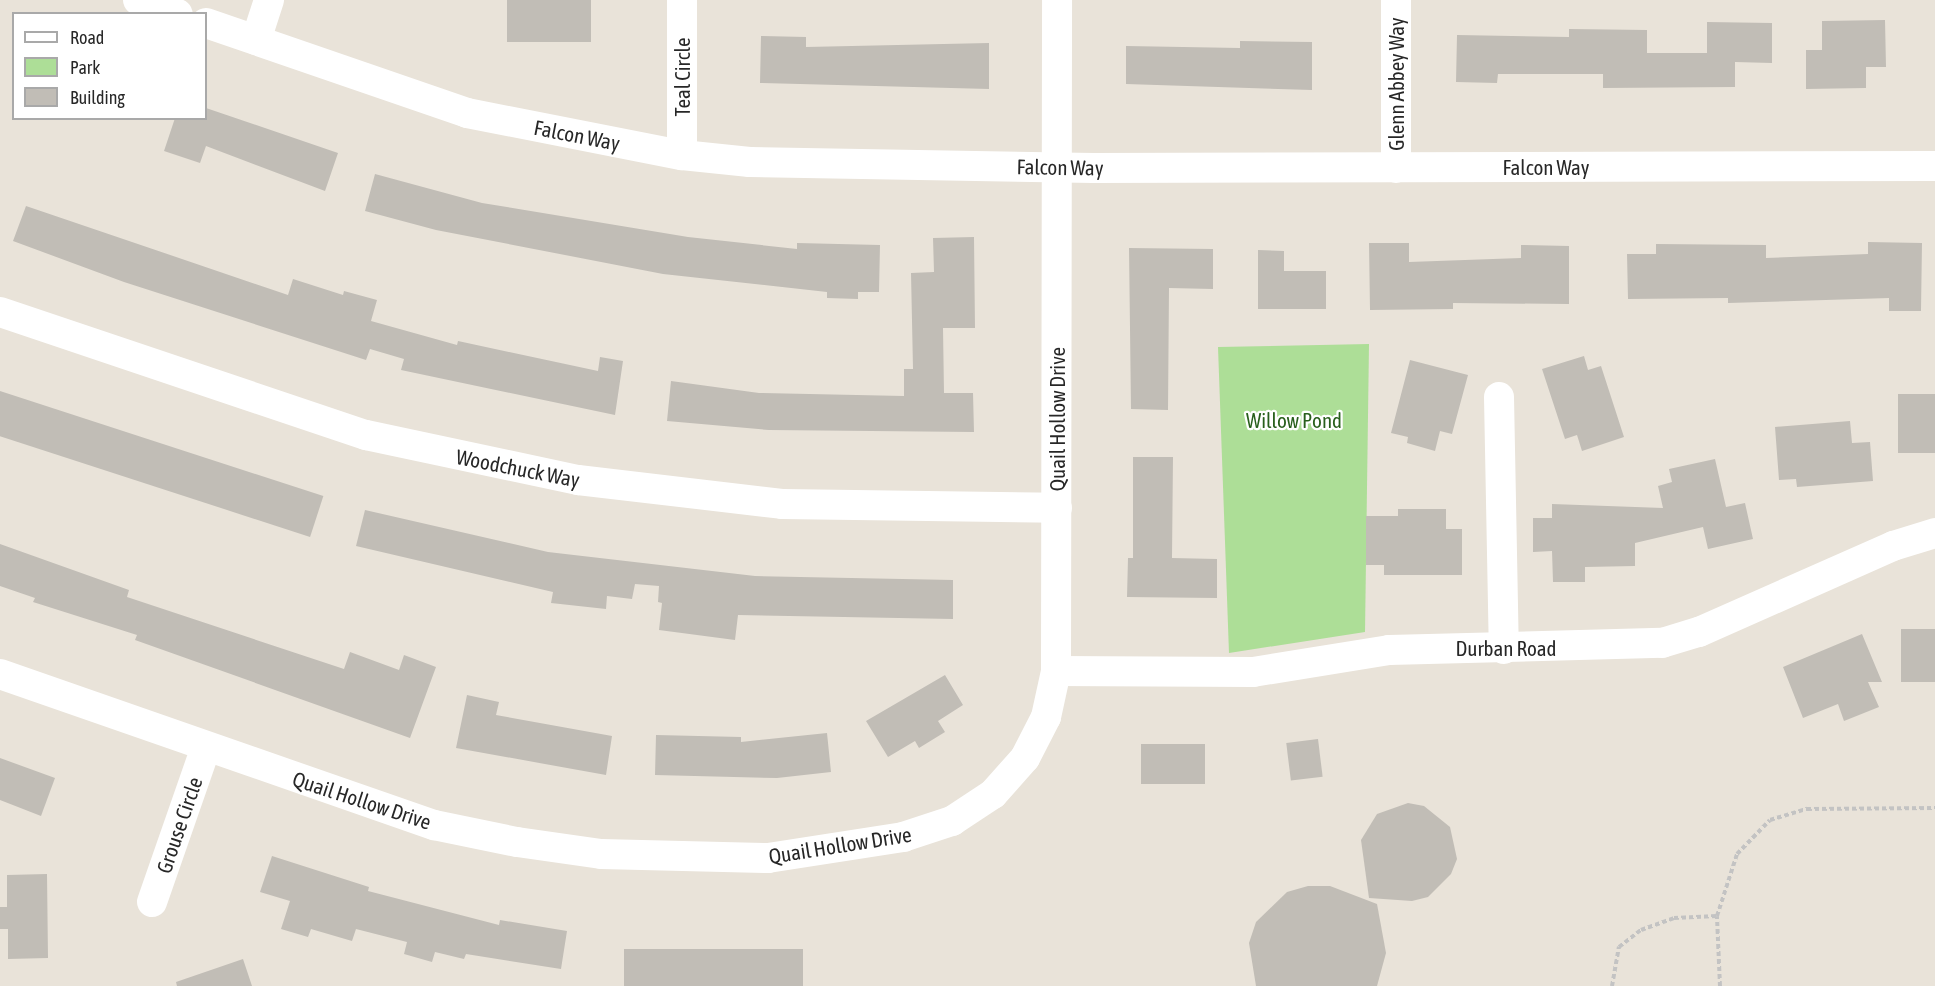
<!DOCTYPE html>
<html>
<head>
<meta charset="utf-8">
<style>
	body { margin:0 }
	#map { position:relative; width:1935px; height:986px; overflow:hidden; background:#e9e3d9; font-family:"Asap Condensed",sans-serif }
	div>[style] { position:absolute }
	.green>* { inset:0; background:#adde97 }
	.building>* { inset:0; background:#c1bdb6; transform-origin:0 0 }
	.path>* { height:4px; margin-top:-2px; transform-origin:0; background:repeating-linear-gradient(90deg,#c3c3c3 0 4.5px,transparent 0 7.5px) }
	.minor>* { height:30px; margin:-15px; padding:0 15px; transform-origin:15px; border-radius:15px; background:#fff }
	span { translate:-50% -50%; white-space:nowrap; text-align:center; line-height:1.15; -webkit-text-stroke:4.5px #fff; paint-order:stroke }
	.street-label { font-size:21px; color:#272727 }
	.park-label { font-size:21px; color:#285f1c }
	.legend { position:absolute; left:12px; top:12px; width:195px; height:108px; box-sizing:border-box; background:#fff; border:2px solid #a9a9a9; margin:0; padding:8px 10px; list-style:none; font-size:18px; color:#272727 }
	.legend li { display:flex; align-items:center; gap:12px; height:30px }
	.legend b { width:30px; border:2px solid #a9a9a9 }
</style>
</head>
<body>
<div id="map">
	<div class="green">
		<div style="clip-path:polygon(1369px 344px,1365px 632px,1229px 653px,1218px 347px)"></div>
	</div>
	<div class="building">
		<div style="left:507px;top:0;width:84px;height:42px"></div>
		<div style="clip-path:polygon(1885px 20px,1886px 67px,1866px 67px,1866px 88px,1806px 89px,1806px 50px,1822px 50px,1822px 21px)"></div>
		<div style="clip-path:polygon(1707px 22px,1772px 23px,1772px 63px,1735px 62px,1735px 87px,1603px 88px,1603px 74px,1498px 74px,1497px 83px,1456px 82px,1457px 35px,1569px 37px,1569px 29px,1647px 30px,1647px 53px,1707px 53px)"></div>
		<div style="clip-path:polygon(761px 36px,806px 37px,806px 47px,989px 43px,989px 89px,760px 83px)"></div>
		<div style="clip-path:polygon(1240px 41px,1312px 42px,1312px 90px,1126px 84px,1126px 46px,1240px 48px)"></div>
		<div style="clip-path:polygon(206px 108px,338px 153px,325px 191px,206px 146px,200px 163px,164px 151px,175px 118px,206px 118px)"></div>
		<div style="clip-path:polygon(375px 174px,482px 203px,688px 237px,797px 249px,797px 243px,880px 245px,879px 292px,858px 292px,858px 299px,827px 298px,827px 292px,663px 274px,436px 230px,365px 211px)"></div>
		<div style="clip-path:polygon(26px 206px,288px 295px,293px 279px,343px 295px,344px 291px,377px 300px,371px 321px,457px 345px,458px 341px,598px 371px,600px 357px,623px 361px,615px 415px,401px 370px,404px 359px,370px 349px,366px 360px,124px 282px,13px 241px)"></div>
		<div style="clip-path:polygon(974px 237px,975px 328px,943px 328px,944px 393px,973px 393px,974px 432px,769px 430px,667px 421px,671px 381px,759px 393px,904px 396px,904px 369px,913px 369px,911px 273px,934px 272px,933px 238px)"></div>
		<div style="clip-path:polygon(1868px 242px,1922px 243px,1921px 311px,1889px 311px,1889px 298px,1728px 303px,1728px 298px,1628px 299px,1627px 254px,1656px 254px,1656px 244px,1766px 245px,1766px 258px,1868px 254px)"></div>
		<div style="clip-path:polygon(1369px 243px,1409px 243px,1409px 262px,1521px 258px,1521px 245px,1569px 246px,1569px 304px,1453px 303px,1453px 309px,1370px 310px)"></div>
		<div style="clip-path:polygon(1129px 248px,1213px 249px,1213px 289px,1169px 288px,1168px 410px,1131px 409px)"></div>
		<div style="clip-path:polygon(1258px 250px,1284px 251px,1284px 271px,1326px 271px,1326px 309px,1258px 309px)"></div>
		<div style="clip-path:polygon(1584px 356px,1588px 370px,1601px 366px,1624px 437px,1582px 451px,1577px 435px,1565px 439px,1542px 369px)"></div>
		<div style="clip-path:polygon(1410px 360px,1468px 375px,1452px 434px,1440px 431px,1435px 451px,1407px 443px,1408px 437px,1391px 433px)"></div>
		<div style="left:0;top:391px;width:340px;height:43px;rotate:18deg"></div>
		<div style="left:1898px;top:394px;width:37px;height:59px"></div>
		<div style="clip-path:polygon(1850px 421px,1852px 443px,1870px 442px,1873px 481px,1797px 487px,1796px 479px,1779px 480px,1775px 427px)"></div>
		<div style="clip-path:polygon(1133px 457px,1173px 457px,1172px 558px,1217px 559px,1217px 598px,1127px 597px,1128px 558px,1133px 558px)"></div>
		<div style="clip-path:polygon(1715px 459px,1726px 507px,1745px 503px,1753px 539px,1708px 549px,1703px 527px,1635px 543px,1635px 566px,1585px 567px,1585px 582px,1553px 582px,1552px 551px,1533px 552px,1533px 518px,1552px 518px,1552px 504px,1663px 508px,1658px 486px,1672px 482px,1669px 469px)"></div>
		<div style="clip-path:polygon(1398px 509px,1446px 509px,1446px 529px,1462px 529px,1462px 575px,1384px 575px,1384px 565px,1366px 565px,1366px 516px,1398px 516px)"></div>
		<div style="clip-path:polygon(365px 510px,548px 552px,755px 576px,953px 580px,953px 619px,738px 615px,735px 640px,659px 630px,662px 603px,658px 602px,659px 586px,635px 584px,632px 599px,607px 596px,606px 609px,551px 603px,553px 592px,356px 546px)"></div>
		<div style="clip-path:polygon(0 544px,129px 590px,127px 597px,344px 669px,350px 652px,399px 670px,404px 655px,436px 667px,410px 738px,135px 640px,137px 635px,33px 602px,35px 598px,0 586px)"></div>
		<div style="left:1901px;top:629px;width:34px;height:53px"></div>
		<div style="clip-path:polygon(1862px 634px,1882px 682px,1868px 682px,1879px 707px,1844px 721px,1838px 704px,1803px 718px,1783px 667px)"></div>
		<div style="clip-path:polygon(945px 675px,963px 705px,938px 721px,945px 732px,919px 748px,915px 741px,888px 757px,866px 721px)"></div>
		<div style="clip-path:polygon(467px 695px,499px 702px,496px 715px,612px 736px,606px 775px,456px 748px)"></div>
		<div style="clip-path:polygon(827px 733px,831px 772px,777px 778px,655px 775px,656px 735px,741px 737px,741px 742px)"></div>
		<div style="left:1318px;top:739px;width:38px;height:32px;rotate:83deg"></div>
		<div style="left:1205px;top:744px;width:40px;height:64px;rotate:90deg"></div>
		<div style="clip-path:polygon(0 758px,55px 778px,41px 816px,0 800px)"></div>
		<div style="clip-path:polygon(1408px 803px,1424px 806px,1450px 827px,1457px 859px,1451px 874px,1428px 897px,1412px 901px,1369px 898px,1361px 840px,1377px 814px)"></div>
		<div style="clip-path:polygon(272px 856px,369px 887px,368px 891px,499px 925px,500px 920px,567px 931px,561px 969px,466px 954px,464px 959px,435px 952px,432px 962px,404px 954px,407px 942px,356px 929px,352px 941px,311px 929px,308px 937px,281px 929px,290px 901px,260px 892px)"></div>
		<div style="clip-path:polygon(47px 874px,48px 958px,8px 959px,8px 929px,0 929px,0 907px,7px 907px,7px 875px)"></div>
		<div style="clip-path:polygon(1308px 886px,1330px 886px,1377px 904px,1386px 953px,1377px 986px,1256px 986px,1249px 943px,1256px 922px,1287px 892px)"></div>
		<div style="left:803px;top:949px;width:37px;height:179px;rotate:90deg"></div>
		<div style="clip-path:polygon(243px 959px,252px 986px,177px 986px,176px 982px)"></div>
	</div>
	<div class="path">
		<div style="left:1612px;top:986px;width:40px;rotate:-80deg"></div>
		<div style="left:1619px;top:947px;width:28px;rotate:-38deg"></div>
		<div style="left:1641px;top:930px;width:35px;rotate:-20deg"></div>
		<div style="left:1674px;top:918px;width:43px;rotate:-2.7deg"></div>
		<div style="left:1720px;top:986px;width:70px;rotate:-92.5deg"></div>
		<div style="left:1717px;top:916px;width:65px;rotate:-72.1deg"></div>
		<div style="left:1737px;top:854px;width:47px;rotate:-45.9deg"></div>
		<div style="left:1770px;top:820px;width:39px;rotate:-17deg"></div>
		<div style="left:1807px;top:809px;width:128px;rotate:-0.4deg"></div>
	</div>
	<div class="minor">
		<div style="left:138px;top:0;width:42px;rotate:19.3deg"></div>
		<div style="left:206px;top:23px;width:276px;rotate:19deg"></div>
		<div style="left:467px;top:113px;width:219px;rotate:11.1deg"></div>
		<div style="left:682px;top:155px;width:68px;rotate:5.9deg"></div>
		<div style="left:750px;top:162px;width:344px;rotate:1deg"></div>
		<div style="left:1094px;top:168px;width:841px;rotate:-0.14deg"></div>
		<div style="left:256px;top:40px;width:42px;rotate:-72deg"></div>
		<div style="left:682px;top:155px;width:155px;rotate:-90deg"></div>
		<div style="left:1396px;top:168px;width:168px;rotate:-90deg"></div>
		<div style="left:0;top:312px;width:386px;rotate:18.6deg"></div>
		<div style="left:366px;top:435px;width:217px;rotate:12deg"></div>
		<div style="left:578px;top:480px;width:205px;rotate:6.7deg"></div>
		<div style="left:782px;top:504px;width:275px;rotate:0.8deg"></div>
		<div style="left:1499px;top:397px;width:252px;rotate:88.9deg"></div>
		<div style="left:1056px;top:671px;width:197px;rotate:0.3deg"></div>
		<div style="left:1253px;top:672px;width:138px;rotate:-9.2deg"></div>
		<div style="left:1389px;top:650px;width:273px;rotate:-1.5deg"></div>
		<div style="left:1662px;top:643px;width:39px;rotate:-17deg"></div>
		<div style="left:1699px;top:632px;width:212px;rotate:-23.9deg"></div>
		<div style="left:1893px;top:546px;width:44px;rotate:-17.2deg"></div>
		<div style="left:0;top:674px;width:460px;rotate:19.2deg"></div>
		<div style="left:434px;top:825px;width:85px;rotate:11.6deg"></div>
		<div style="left:517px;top:842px;width:85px;rotate:8.1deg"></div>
		<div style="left:601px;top:854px;width:167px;rotate:1.4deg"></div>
		<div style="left:768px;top:858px;width:137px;rotate:-8.8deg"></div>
		<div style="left:903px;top:837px;width:52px;rotate:-18.1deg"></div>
		<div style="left:952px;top:821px;width:49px;rotate:-33.4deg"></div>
		<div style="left:993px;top:794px;width:48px;rotate:-48.4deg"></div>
		<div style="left:1025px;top:758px;width:46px;rotate:-62.9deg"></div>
		<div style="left:1046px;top:717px;width:47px;rotate:-77.7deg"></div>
		<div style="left:1056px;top:671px;width:671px;rotate:-89.91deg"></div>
		<div style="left:152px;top:902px;width:164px;rotate:-70.8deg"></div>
	</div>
	<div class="street-label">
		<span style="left:682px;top:77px;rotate:-90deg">Teal Circle</span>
		<span style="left:1396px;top:84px;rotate:-90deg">Glenn Abbey Way</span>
		<span style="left:577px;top:135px;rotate:11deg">Falcon Way</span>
		<span style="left:1060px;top:167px;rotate:1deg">Falcon Way</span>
		<span style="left:1546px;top:167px">Falcon Way</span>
		<span style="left:1057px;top:419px;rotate:-90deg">Quail Hollow Drive</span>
		<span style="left:518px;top:468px;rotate:11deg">Woodchuck Way</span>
		<span style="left:1506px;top:648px">Durban Road</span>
		<span style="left:362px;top:800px;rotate:18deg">Quail Hollow Drive</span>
		<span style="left:179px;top:825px;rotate:-71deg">Grouse Circle</span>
		<span style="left:840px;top:845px;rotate:-9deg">Quail Hollow Drive</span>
	</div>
	<div class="park-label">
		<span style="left:1294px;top:420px">Willow Pond</span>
	</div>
	<ul class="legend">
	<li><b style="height:8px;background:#fff"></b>Road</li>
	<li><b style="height:16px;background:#adde97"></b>Park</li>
	<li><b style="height:16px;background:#c1bdb6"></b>Building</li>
	</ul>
</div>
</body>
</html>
